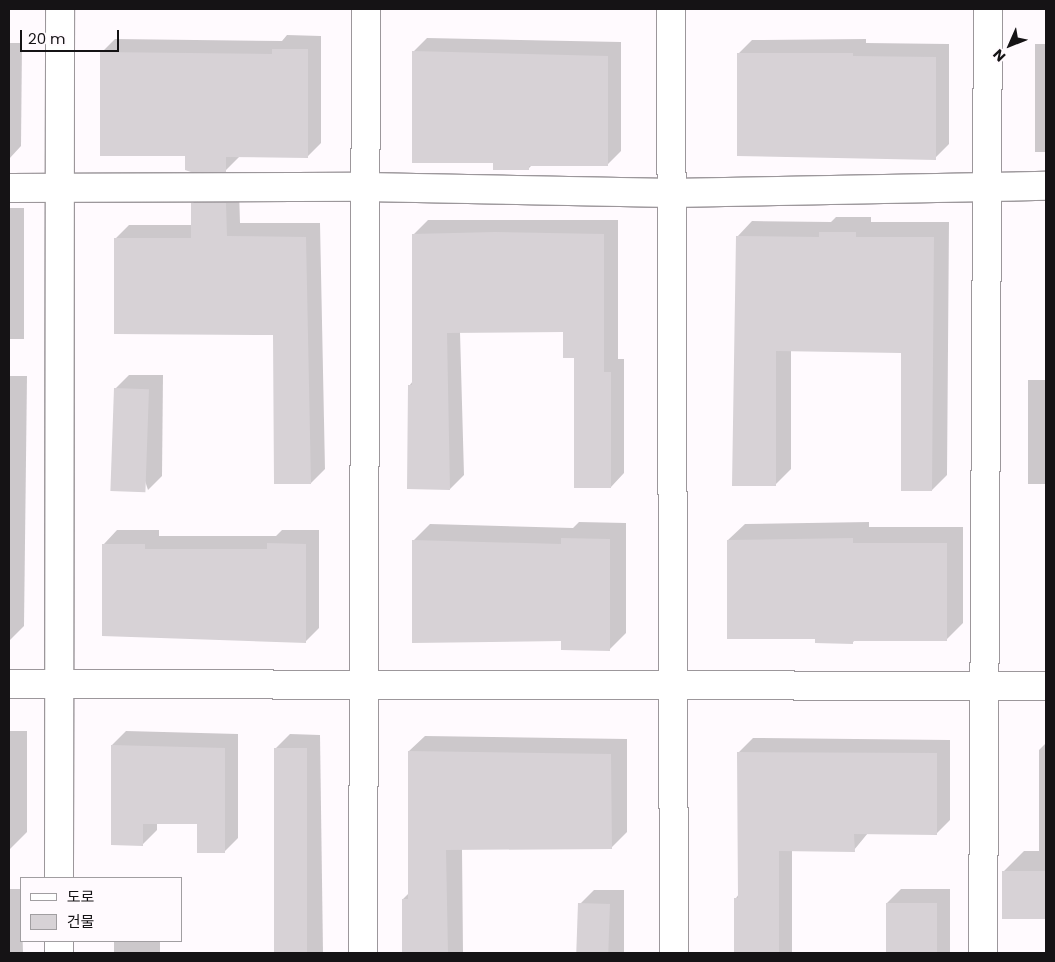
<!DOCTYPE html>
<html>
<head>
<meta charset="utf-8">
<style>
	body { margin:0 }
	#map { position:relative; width:1055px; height:962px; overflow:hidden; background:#fffafe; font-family:Poppins,"Noto Sans KR",sans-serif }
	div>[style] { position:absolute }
	.shadow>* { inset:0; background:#0003; transform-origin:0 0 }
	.building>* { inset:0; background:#d7d2d6; transform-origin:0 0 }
	.roads { filter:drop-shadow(1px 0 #9c979b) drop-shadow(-1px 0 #9c979b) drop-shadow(0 1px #9c979b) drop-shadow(0 -1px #9c979b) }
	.street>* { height:28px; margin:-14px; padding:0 14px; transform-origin:14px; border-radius:14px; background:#fff }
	span { translate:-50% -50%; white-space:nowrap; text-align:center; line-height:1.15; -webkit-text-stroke:4px #fffafe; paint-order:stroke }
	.frame { position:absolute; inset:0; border:10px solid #151315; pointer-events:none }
	.legend { position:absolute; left:20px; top:877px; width:162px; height:65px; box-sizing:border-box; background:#fffafe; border:1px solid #a19ea1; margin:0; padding:6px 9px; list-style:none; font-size:15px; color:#151315 }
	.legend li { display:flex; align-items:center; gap:10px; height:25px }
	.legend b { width:25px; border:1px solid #a19ea1 }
	.north { position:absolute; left:985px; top:20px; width:50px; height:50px; -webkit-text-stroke:4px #fffafe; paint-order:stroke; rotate:226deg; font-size:14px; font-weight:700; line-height:20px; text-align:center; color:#151315 }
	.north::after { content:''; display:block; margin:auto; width:18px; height:22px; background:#151315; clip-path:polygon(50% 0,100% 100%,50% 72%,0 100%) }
	.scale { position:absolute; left:20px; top:30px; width:99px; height:22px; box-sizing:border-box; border:2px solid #151315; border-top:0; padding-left:6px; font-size:15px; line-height:18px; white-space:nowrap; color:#151315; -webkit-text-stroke:4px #fffafe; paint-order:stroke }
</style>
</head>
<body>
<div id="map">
	<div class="shadow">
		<div style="clip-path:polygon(287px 35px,321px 36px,321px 143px,307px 157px,240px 156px,226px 170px,101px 53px,115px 39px,282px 41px)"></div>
		<div style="clip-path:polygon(427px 38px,621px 42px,621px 151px,607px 165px,533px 164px,528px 169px,494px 162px,413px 52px)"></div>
		<div style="clip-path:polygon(866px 39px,866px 43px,949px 44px,949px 144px,935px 158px,738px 54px,752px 40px)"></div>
		<div style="clip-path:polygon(9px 43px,22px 43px,21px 146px,9px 159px)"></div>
		<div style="left:1046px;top:44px;width:108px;height:11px;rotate:90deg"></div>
		<div style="clip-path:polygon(206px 190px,239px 190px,240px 223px,320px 223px,325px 469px,311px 483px,274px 334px,115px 239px,129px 225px,192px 225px,192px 204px)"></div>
		<div style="left:9px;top:208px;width:15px;height:131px"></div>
		<div style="clip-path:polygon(836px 217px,871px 217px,871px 222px,949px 222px,947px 475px,932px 490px,902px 352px,791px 350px,791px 469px,775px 485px,737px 237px,752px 221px,831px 222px)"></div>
		<div style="clip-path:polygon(428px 220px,618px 220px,618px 359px,624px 359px,624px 473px,611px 487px,575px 356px,565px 331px,460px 332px,464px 475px,450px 489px,409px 386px,413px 381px,414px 234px)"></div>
		<div style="left:1046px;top:230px;width:101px;height:1px;rotate:90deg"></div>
		<div style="clip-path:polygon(129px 375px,163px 375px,162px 476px,148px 490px,115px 389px)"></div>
		<div style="clip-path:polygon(9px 376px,27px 376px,24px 626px,9px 641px)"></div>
		<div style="left:1046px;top:380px;width:104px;height:18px;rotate:90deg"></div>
		<div style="clip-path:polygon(579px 522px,626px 523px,626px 633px,610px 649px,562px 639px,413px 541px,430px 524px,573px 528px)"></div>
		<div style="clip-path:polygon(869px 522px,869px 527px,963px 527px,963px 623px,946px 640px,855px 640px,852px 643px,816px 638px,728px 540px,745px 524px)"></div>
		<div style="clip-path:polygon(117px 530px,159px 530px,159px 536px,276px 536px,282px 530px,319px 530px,319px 628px,305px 642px,104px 544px)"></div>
		<div style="clip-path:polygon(9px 731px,27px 731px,27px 832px,10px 849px)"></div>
		<div style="clip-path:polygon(126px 731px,238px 734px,238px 838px,224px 852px,198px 823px,157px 823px,157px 830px,143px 844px,112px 745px)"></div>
		<div style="clip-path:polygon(290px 734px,320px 735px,323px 953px,279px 953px,276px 748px)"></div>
		<div style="clip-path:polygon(425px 736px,627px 739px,627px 832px,611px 848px,462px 848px,463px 953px,403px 953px,403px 899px,409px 893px,409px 751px)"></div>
		<div style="clip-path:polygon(753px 738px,950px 740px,950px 820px,936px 834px,868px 833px,854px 850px,792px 850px,792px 953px,736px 953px,736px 898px,739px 894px,739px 752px)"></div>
		<div style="clip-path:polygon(1046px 743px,1046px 918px,1003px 918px,1003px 872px,1024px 851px,1039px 851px,1039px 750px)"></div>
		<div style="clip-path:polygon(9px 889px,21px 889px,23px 953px,9px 953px)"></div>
		<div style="clip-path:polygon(901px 889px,950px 889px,950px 953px,887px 953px,887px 903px)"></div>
		<div style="clip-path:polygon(594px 890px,624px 890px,624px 953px,579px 953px,580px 904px)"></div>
		<div style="left:114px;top:941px;width:46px;height:12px"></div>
	</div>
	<div class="building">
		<div style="clip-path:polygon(272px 49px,308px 49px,308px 158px,226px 157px,226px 172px,191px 172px,185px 170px,185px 156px,100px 156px,100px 52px,272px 54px)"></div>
		<div style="clip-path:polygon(412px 51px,608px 56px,608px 166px,529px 166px,529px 170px,493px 170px,493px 163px,412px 163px)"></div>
		<div style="clip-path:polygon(737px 53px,853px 53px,853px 56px,936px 57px,936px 160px,737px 156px)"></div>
		<div style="clip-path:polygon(191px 203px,226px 203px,227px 236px,306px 237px,311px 484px,274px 484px,273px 335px,114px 334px,114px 238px,191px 238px)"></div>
		<div style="clip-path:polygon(495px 232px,604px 234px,604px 372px,611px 372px,611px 488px,574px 488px,574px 358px,563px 358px,563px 332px,447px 333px,450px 490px,407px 489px,408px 385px,412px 385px,412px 234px)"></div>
		<div style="clip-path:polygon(819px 232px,856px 232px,856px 237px,934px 237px,932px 491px,901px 491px,901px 353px,776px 351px,776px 486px,732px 486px,736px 236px,819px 237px)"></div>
		<div style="left:114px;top:388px;width:35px;height:103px;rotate:2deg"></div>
		<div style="clip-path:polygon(561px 538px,610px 539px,610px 651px,561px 650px,561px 641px,412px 643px,412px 540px,561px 544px)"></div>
		<div style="clip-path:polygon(853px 538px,853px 543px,947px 543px,947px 641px,853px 641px,853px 644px,815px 643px,815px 639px,727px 639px,727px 540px)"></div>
		<div style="clip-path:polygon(267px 543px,306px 544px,306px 643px,102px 636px,102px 544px,145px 544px,145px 549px,267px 549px)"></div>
		<div style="clip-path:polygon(111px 745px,225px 748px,225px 853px,197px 853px,197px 824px,143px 824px,143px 846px,111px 845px)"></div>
		<div style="left:274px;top:748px;width:33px;height:205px"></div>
		<div style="clip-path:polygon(408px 751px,611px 754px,612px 849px,446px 850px,448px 953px,402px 953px,402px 899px,408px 899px)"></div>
		<div style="clip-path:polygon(737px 752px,937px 753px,937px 835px,854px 834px,855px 852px,779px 851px,779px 953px,734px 953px,734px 898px,738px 898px)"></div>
		<div style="left:1002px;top:871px;width:44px;height:48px"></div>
		<div style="left:578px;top:903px;width:32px;height:50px;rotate:2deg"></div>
		<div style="left:886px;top:903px;width:51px;height:50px"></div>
	</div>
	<div class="roads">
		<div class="street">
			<div style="left:671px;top:9px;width:944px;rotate:89.82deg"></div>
			<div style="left:9px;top:188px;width:356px;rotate:-0.2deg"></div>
			<div style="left:365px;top:187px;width:307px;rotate:1.1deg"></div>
			<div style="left:672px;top:193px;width:374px;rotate:-1.1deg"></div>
			<div style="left:9px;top:684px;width:1037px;rotate:0.11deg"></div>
			<div style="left:59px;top:878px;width:869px;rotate:-89.93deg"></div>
			<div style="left:59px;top:941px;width:12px;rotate:90deg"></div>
			<div style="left:363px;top:953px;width:944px;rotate:-89.82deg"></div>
			<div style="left:983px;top:953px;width:944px;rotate:-89.7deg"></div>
		</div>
	</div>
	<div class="frame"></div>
	<ul class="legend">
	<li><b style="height:6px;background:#fff"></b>도로</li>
	<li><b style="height:14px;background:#d7d2d6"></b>건물</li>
	</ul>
	<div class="north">N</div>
	<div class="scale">20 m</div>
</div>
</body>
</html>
